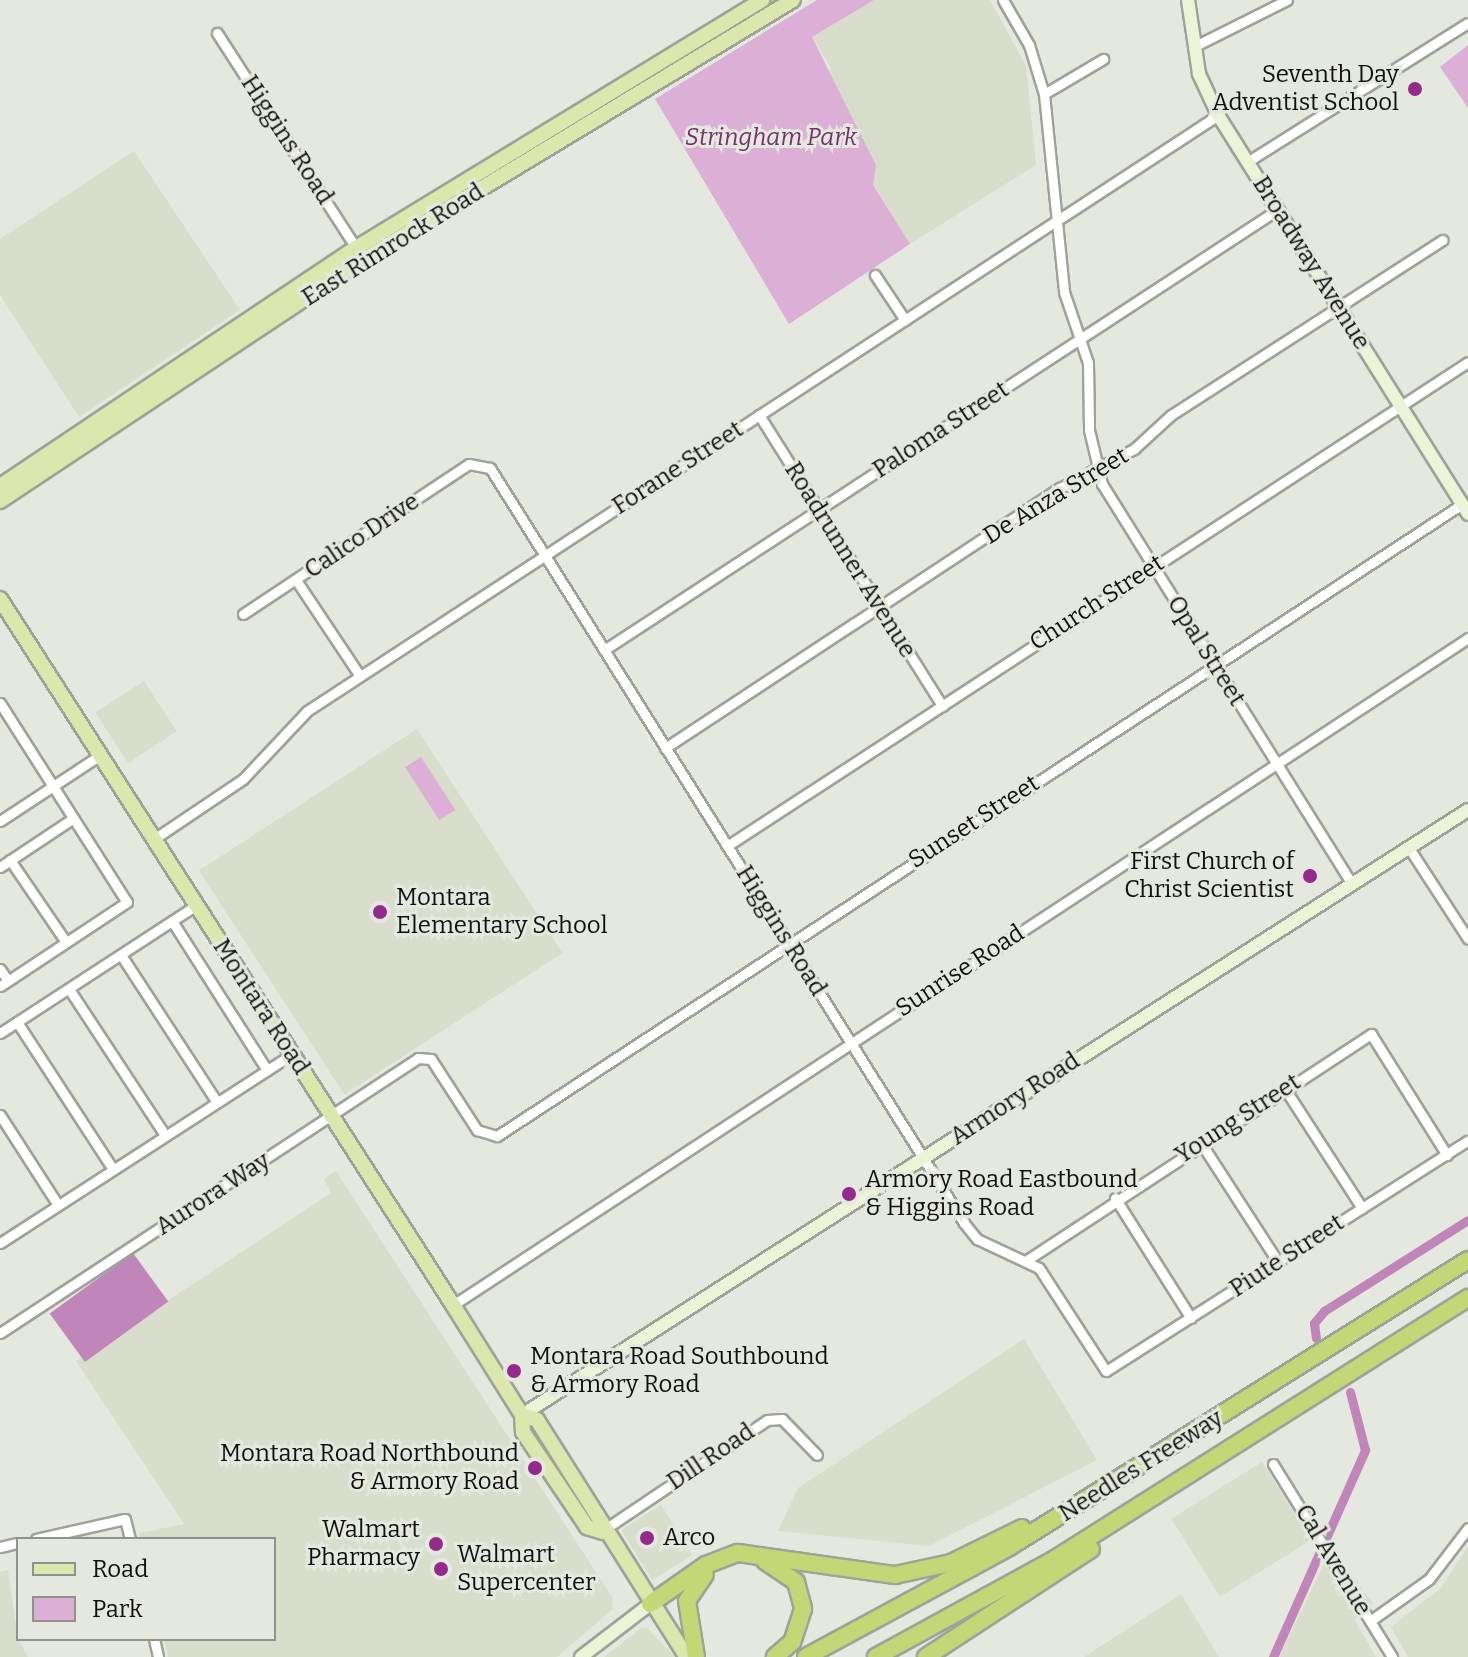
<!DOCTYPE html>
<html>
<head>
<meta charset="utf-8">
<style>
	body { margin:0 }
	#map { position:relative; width:1468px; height:1657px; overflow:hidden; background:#e5e8de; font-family:Bitter,serif }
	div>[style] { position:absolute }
	.built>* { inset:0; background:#d9ddcc; transform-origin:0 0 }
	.green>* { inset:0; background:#dcb0d6; transform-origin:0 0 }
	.water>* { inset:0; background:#c085b9; transform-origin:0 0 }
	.canal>* { height:9px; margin:-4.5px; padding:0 4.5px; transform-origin:4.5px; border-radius:4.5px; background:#c085b9 }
	.roads { filter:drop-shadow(2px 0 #9fa299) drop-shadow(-2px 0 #9fa299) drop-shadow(0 2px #9fa299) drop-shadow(0 -2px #9fa299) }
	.street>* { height:9px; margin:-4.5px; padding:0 4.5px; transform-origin:4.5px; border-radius:4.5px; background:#fff }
	.secondary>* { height:12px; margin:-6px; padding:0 6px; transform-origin:6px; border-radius:6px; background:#edf3d6 }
	.primary>* { height:14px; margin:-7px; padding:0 7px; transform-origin:7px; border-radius:7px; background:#dbe7ad }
	.highway>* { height:16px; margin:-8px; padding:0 8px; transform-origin:8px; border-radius:8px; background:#c3d776 }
	.dots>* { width:22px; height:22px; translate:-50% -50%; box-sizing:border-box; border:4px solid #e5e8de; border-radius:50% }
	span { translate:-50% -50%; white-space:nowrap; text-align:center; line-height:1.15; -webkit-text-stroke:6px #e5e8de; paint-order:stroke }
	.poi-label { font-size:24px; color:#10110e }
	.right { translate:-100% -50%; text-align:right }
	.left { translate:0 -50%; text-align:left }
	.park-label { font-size:24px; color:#763070; font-style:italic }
	.street-label { font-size:24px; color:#10110e }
	.legend { position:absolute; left:16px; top:1537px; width:260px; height:104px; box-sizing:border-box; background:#e5e8de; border:2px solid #90928b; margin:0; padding:10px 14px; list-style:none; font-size:24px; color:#10110e }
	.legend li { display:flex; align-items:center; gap:16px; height:40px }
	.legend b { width:40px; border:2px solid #90928b }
</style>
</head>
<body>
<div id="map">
	<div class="built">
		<div style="clip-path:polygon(874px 0,990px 0,1026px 66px,1036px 165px,910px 244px,872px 185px,827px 76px,831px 68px,812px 37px)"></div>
		<div style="clip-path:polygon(134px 151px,240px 310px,79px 417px,0 295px,0 239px)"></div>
		<div style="left:144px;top:681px;width:60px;height:58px;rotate:57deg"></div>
		<div style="left:417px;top:729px;width:267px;height:260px;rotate:57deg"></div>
		<div style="clip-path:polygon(336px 1171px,612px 1597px,613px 1609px,557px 1657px,168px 1657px,164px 1639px,274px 1639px,274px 1539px,140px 1539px,139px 1533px,184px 1524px,76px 1361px,331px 1193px,324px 1179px)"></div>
		<div style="clip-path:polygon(1024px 1339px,1097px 1460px,929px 1546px,778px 1531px,798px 1488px)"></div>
		<div style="left:1262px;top:1462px;width:92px;height:107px;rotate:58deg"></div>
		<div style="left:661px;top:1505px;width:59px;height:47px;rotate:58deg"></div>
		<div style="clip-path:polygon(1468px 1546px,1468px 1657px,1408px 1657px,1391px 1627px,1441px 1588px)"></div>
		<div style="clip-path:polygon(1332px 1547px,1373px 1603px,1354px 1619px,1376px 1657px,1279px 1657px)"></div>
		<div style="clip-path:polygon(8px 1570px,18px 1639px,28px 1657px,0 1657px,0 1572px)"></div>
		<div style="clip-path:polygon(1181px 1594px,1219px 1657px,1084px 1657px)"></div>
		<div style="clip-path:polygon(647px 1628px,675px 1657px,604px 1657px,640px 1629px)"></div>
	</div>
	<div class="green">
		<div style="clip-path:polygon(817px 0,874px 0,812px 37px,876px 165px,873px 185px,910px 244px,789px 324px,655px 99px)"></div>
		<div style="clip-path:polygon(1468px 45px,1468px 108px,1440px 67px)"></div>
		<div style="left:421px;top:757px;width:63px;height:19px;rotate:57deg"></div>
	</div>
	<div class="water">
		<div style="left:133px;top:1253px;width:60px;height:103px;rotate:54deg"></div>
	</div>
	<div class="canal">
		<div style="left:1316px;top:1338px;width:15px;rotate:-98deg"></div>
		<div style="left:1314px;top:1323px;width:16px;rotate:-50deg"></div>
		<div style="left:1324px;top:1311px;width:170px;rotate:-32.3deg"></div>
		<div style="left:1273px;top:1657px;width:227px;rotate:-66deg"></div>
		<div style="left:1365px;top:1450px;width:60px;rotate:-104.5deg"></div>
	</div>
	<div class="roads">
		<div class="street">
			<div style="left:1003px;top:0;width:52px;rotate:60deg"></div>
			<div style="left:1029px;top:45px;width:51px;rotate:73deg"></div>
			<div style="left:1044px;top:94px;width:199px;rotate:84.2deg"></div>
			<div style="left:1064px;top:292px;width:75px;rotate:71.3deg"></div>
			<div style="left:1088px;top:363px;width:67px;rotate:89.1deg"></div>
			<div style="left:1089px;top:430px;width:56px;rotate:76.5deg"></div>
			<div style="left:1102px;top:484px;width:472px;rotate:58deg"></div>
			<div style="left:217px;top:33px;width:256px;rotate:57.1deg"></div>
			<div style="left:1193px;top:47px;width:105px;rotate:-26.6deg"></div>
			<div style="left:1044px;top:94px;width:69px;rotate:-30.7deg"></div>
			<div style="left:1247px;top:162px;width:261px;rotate:-32.2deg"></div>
			<div style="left:875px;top:275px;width:54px;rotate:56.3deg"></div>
			<div style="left:759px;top:415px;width:344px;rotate:57.8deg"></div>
			<div style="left:296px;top:580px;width:115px;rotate:56.3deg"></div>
			<div style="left:243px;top:614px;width:271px;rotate:-33.6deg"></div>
			<div style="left:469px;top:464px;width:21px;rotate:11deg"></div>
			<div style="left:490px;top:468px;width:891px;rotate:57.88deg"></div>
			<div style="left:964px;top:1223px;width:21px;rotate:51deg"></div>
			<div style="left:977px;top:1239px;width:68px;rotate:25.1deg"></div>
			<div style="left:1039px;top:1268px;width:123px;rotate:57deg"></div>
			<div style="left:1106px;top:1371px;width:429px;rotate:-32.5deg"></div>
			<div style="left:604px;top:650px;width:804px;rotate:-33.18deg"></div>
			<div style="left:0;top:703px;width:236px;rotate:57.5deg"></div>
			<div style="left:127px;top:902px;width:152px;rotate:146.5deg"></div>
			<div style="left:665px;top:748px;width:473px;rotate:-33.4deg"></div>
			<div style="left:1060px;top:488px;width:84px;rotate:-27.8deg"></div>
			<div style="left:1134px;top:449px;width:50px;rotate:-42.6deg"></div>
			<div style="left:1171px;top:415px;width:323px;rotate:-32.8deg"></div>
			<div style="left:0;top:821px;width:120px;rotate:-33.4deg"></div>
			<div style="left:154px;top:839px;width:107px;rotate:-34deg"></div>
			<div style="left:243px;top:779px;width:93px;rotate:-46.7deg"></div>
			<div style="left:307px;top:711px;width:1089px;rotate:-33.19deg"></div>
			<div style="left:727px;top:846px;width:885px;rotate:-33.15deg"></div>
			<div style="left:1409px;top:848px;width:108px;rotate:57deg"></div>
			<div style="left:10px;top:860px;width:99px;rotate:55.7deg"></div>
			<div style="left:0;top:867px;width:87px;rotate:-33.7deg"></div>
			<div style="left:172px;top:921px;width:177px;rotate:57.5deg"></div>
			<div style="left:121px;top:955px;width:174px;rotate:56.9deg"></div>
			<div style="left:0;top:969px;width:14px;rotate:56deg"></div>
			<div style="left:69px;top:989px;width:175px;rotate:56.7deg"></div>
			<div style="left:17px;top:1022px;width:176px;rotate:56.9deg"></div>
			<div style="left:0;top:1033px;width:234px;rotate:-33.1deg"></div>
			<div style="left:1285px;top:1089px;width:142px;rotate:57.1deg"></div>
			<div style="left:0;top:1115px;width:107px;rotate:57.2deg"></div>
			<div style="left:1201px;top:1143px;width:142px;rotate:57.1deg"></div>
			<div style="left:1115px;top:1198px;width:142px;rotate:57.7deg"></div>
			<div style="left:0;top:1243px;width:348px;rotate:-32.9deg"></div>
			<div style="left:1027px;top:1260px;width:412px;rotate:-33.3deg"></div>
			<div style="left:1371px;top:1034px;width:143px;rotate:57.9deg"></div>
			<div style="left:453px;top:1305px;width:1215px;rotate:-33.31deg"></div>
			<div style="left:0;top:1333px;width:500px;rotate:-33.34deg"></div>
			<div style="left:418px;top:1058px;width:13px;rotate:4deg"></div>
			<div style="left:431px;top:1059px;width:85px;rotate:57.1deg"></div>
			<div style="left:477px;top:1130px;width:21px;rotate:17deg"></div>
			<div style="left:497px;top:1136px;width:1154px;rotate:-33.22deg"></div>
			<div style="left:1273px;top:1464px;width:227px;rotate:58.3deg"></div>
			<div style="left:602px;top:1531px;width:199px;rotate:-33.9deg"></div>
			<div style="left:767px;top:1420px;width:15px;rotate:-4deg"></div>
			<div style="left:782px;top:1419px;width:50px;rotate:45.8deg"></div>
			<div style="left:36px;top:1539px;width:91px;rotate:-12.7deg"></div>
			<div style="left:125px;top:1519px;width:21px;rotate:76deg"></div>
			<div style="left:0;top:1547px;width:18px;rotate:-13deg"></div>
			<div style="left:1370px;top:1621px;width:72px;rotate:-35.4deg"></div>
			<div style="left:1429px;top:1579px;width:64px;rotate:-52.6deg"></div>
			<div style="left:154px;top:1639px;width:18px;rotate:77deg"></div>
		</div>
		<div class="secondary">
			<div style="left:1188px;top:0;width:75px;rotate:81.5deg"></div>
			<div style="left:1199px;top:74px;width:45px;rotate:65.1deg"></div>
			<div style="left:1218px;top:115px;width:471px;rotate:57.9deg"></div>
			<div style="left:522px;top:1415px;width:1123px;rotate:-32.6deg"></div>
			<div style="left:581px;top:1657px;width:87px;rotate:-37.5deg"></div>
		</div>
		<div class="primary">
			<div style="left:0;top:486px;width:428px;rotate:-33.8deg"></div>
			<div style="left:356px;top:248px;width:476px;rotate:-31.4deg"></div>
			<div style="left:0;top:501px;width:430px;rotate:-33.6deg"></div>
			<div style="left:358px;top:263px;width:508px;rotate:-31.16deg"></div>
			<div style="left:0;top:599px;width:839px;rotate:57.31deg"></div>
			<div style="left:453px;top:1305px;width:130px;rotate:57.9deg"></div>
			<div style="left:522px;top:1415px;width:17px;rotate:87deg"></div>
			<div style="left:523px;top:1432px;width:115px;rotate:56deg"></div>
			<div style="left:587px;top:1527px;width:16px;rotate:18deg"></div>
			<div style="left:522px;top:1415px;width:16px;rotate:18deg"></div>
			<div style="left:537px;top:1420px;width:280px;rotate:57.7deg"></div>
		</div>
		<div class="highway">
			<div style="left:765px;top:1561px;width:37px;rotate:34deg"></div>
			<div style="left:796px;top:1582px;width:28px;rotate:75deg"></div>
			<div style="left:803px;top:1609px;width:35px;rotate:108deg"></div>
			<div style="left:792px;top:1642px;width:23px;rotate:139deg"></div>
			<div style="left:650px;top:1604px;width:68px;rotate:-34.9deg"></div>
			<div style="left:706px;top:1565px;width:34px;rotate:-21deg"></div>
			<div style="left:738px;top:1553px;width:159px;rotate:8deg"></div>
			<div style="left:895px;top:1575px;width:57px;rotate:-12.1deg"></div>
			<div style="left:951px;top:1563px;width:79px;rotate:-26.2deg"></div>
			<div style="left:696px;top:1657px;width:57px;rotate:-99.1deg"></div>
			<div style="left:687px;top:1601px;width:32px;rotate:-56deg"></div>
			<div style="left:806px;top:1657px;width:233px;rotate:-28.4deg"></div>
			<div style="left:1011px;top:1546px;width:539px;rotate:-32.04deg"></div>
			<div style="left:876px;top:1657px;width:204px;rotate:-28.7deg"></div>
			<div style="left:1055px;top:1559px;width:489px;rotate:-32.3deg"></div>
			<div style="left:926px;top:1657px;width:197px;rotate:-33.2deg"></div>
		</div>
	</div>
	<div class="dots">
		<div style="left:1415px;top:89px;background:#942a8c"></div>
		<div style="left:1310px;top:876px;background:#942a8c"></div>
		<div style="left:380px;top:912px;background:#942a8c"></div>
		<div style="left:849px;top:1194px;background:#942a8c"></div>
		<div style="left:514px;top:1371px;background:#942a8c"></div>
		<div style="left:535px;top:1468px;background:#942a8c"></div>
		<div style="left:647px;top:1538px;background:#942a8c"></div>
		<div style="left:436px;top:1544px;background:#942a8c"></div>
		<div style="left:441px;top:1569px;background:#942a8c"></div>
	</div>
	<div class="poi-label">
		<span class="right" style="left:1399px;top:89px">Seventh Day<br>Adventist School</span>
		<span class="right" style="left:1294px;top:876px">First Church of<br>Christ Scientist</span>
		<span class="left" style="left:396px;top:912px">Montara<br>Elementary School</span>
		<span class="left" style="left:865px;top:1194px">Armory Road Eastbound<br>&amp; Higgins Road</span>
		<span class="left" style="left:530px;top:1371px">Montara Road Southbound<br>&amp; Armory Road</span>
		<span class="right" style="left:519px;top:1468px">Montara Road Northbound<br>&amp; Armory Road</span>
		<span class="right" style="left:420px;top:1544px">Walmart<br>Pharmacy</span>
		<span class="left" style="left:663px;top:1538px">Arco</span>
		<span class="left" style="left:457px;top:1569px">Walmart<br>Supercenter</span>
	</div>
	<div class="park-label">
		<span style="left:771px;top:138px">Stringham Park</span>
	</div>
	<div class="street-label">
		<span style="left:287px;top:140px;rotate:57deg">Higgins Road</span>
		<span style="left:393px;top:245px;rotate:-32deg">East Rimrock Road</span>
		<span style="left:1311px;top:263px;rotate:58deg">Broadway Avenue</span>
		<span style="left:941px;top:430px;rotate:-33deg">Paloma Street</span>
		<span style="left:678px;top:468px;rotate:-33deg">Forane Street</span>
		<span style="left:1056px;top:496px;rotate:-31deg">De Anza Street</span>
		<span style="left:362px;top:536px;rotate:-34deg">Calico Drive</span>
		<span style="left:850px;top:560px;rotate:58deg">Roadrunner Avenue</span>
		<span style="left:1097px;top:603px;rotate:-33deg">Church Street</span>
		<span style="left:1206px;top:651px;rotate:58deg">Opal Street</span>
		<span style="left:974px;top:822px;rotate:-33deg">Sunset Street</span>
		<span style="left:781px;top:931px;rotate:58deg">Higgins Road</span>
		<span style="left:960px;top:971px;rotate:-33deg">Sunrise Road</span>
		<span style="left:261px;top:1007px;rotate:57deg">Montara Road</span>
		<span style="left:1015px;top:1099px;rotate:-33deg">Armory Road</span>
		<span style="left:1238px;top:1119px;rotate:-33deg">Young Street</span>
		<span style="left:213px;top:1194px;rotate:-33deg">Aurora Way</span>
		<span style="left:1287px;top:1256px;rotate:-33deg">Piute Street</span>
		<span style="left:711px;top:1457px;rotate:-34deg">Dill Road</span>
		<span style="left:1141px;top:1466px;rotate:-32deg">Needles Freeway</span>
		<span style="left:1333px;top:1560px;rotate:59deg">Cal Avenue</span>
	</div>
	<ul class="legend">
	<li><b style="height:10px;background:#dbe7ad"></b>Road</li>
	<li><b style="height:22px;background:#dcb0d6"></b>Park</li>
	</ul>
</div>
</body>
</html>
